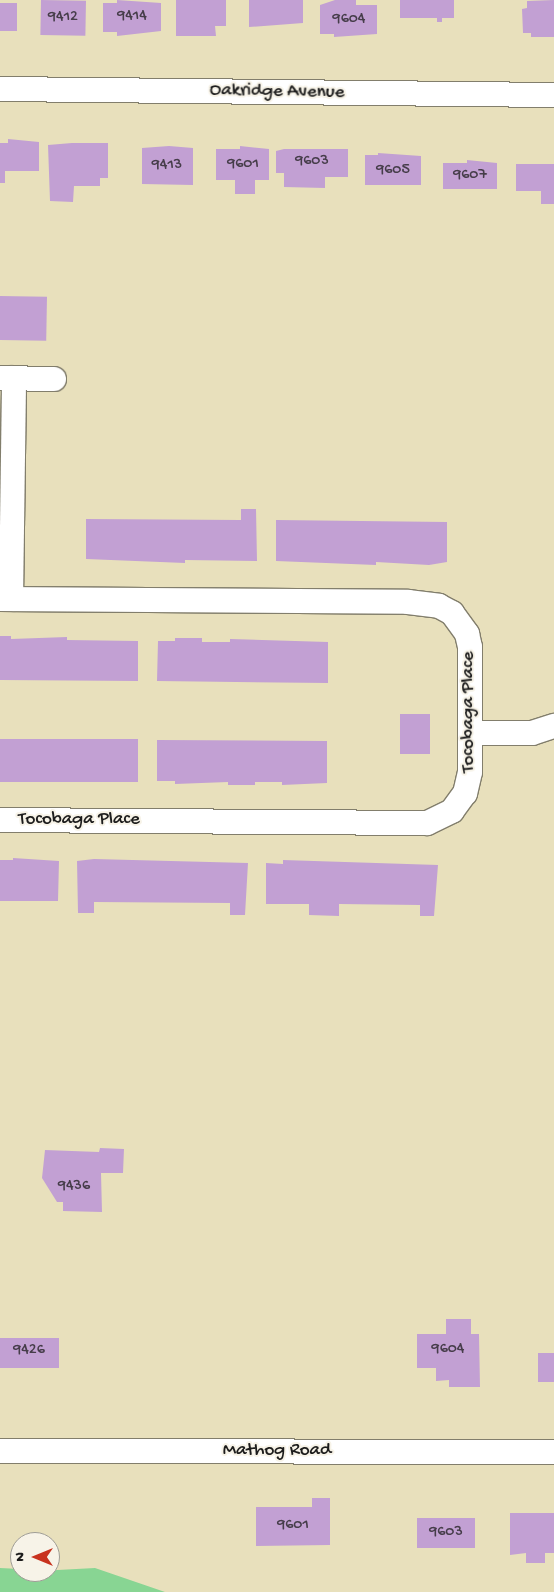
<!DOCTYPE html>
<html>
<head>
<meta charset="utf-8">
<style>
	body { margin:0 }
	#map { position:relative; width:554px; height:1592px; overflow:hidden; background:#e8e0bc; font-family:"Gochi Hand",sans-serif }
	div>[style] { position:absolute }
	.green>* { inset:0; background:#88d593 }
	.building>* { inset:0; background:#c2a0d3; transform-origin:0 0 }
	.roads { filter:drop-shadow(1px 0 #827e6c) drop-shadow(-1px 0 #827e6c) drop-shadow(0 1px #827e6c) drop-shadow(0 -1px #827e6c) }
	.street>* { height:24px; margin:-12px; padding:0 12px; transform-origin:12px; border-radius:12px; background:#fff }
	span { translate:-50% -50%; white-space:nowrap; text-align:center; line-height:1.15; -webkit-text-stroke:4px #f7f3e8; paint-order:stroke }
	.number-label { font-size:16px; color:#463d4a }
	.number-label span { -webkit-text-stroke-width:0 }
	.street-label { font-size:19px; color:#1c1c1c }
	.north { position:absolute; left:10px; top:1532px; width:50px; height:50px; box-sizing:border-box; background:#f7f3e8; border:1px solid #9f9d96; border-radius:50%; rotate:270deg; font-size:14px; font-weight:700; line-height:20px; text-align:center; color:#1c1c1c }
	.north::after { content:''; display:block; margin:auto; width:18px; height:22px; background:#c8321e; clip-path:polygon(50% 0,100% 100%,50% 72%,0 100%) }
</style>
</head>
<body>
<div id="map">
	<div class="green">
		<div style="clip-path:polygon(0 1568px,20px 1569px,20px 1572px,95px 1568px,165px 1592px,0 1592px)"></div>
	</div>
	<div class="building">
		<div style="left:41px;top:0;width:45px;height:35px;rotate:1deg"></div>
		<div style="clip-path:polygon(117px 0,161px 3px,161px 31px,117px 36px,117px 32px,103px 32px,103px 3px,117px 3px)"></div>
		<div style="clip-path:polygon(176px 0,226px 0,226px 26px,215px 26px,216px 36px,176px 36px)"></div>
		<div style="clip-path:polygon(249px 0,303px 0,303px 23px,249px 27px)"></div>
		<div style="clip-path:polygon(335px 0,356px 0,356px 5px,377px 5px,377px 34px,334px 37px,334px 34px,320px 34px,320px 5px)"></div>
		<div style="clip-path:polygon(400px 0,454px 0,454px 18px,442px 18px,442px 22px,437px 22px,437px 18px,400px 18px)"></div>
		<div style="clip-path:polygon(554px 0,554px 37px,531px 37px,531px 33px,523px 33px,522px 9px,527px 8px,527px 1px)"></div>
		<div style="left:0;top:3px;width:17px;height:28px"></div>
		<div style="clip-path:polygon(8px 139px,39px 142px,39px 171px,5px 171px,5px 183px,0 183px,0 143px,8px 143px)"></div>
		<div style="clip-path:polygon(72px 143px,108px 143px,108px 178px,100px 178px,100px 186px,74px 186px,73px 202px,50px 201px,48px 145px)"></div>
		<div style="clip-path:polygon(169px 146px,193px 148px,193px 185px,142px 184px,142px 148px)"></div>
		<div style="clip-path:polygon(240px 146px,269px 149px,269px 180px,255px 180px,255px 194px,235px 194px,235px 180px,216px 180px,216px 149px,240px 149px)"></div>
		<div style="clip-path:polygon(284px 149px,348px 149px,348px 177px,325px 177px,325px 188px,284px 187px,284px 173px,276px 173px,276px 151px)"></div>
		<div style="clip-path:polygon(378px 153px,421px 156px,421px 185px,365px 185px,365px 155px,378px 155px)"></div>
		<div style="clip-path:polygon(467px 160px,497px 163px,497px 189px,443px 189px,443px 163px,467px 163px)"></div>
		<div style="clip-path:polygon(516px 164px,554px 164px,554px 204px,541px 204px,541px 191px,516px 191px)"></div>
		<div style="left:0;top:296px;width:47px;height:44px;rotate:1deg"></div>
		<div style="clip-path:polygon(241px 509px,256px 509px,257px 561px,185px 560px,185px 563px,86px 559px,86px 519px,241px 520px)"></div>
		<div style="clip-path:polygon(276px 520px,447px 522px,447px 562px,429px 565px,376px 562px,376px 565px,276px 561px)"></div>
		<div style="clip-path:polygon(0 636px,11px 636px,11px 639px,67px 637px,67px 640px,138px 641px,138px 681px,0 680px)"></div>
		<div style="clip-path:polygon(175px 638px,202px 638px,202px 642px,230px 642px,230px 639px,328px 642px,328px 683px,157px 681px,158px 641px,175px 641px)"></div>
		<div style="left:400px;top:714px;width:30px;height:40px"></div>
		<div style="left:0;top:739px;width:138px;height:43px"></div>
		<div style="clip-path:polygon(157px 740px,327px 741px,327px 783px,282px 785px,282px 782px,255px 782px,255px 785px,228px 785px,228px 782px,175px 784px,175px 781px,157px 781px)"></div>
		<div style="clip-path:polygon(13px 858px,59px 861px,58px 901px,0 901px,0 860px,13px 860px)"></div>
		<div style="clip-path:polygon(94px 859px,248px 863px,245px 915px,230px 915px,230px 903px,94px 902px,94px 913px,78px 913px,77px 861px)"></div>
		<div style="clip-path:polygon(283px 860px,438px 865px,434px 916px,420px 916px,420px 905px,339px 904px,339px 916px,309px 915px,309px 904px,266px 904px,266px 863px,283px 864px)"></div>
		<div style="clip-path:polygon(100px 1148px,124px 1149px,123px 1173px,101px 1173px,102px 1212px,63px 1211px,63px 1202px,57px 1202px,42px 1178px,45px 1150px,99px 1152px)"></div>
		<div style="clip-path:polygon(446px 1319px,471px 1319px,471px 1334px,479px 1334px,480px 1387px,449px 1387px,449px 1380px,436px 1381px,436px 1368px,417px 1368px,417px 1334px,446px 1334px)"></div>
		<div style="left:0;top:1338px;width:59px;height:30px"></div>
		<div style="left:538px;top:1353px;width:16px;height:29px"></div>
		<div style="clip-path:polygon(312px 1498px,330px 1498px,330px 1545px,256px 1546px,256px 1507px,312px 1507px)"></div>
		<div style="clip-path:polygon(510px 1513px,554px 1513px,554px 1553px,545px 1553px,545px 1563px,526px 1563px,526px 1553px,510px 1555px)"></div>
		<div style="left:417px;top:1518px;width:58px;height:30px"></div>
	</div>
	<div class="roads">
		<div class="street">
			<div style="left:0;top:89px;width:554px;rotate:0.62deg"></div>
			<div style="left:0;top:378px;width:54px;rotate:1.1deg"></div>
			<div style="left:0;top:599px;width:408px;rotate:0.4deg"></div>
			<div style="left:408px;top:602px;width:31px;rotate:7deg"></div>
			<div style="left:439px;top:606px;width:15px;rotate:28deg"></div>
			<div style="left:452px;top:613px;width:26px;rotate:54deg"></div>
			<div style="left:467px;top:634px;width:13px;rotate:77deg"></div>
			<div style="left:470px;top:647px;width:125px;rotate:90deg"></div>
			<div style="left:470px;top:772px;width:22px;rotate:103deg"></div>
			<div style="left:465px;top:793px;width:22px;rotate:126deg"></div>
			<div style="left:452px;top:811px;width:28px;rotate:154deg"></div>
			<div style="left:427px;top:823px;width:427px;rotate:-179.6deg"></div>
			<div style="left:11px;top:599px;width:221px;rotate:-89.2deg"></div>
			<div style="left:470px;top:733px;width:62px"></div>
			<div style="left:532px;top:733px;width:23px;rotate:-18deg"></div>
			<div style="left:0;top:1451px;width:554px;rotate:0.1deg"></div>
		</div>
	</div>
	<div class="number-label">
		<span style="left:132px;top:17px">9414</span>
		<span style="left:63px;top:18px">9412</span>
		<span style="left:349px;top:20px">9604</span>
		<span style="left:312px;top:162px">9603</span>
		<span style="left:243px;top:165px">9601</span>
		<span style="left:167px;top:166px">9413</span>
		<span style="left:393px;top:171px">9605</span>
		<span style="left:470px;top:176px">9607</span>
		<span style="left:74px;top:1187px">9436</span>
		<span style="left:448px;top:1350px">9604</span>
		<span style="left:29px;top:1351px">9426</span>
		<span style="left:293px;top:1526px">9601</span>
		<span style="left:446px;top:1533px">9603</span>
	</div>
	<div class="street-label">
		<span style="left:277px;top:92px;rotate:1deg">Oakridge Avenue</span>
		<span style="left:469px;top:712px;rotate:-90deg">Tocobaga Place</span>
		<span style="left:79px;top:820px">Tocobaga Place</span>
		<span style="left:277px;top:1451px">Mathog Road</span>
	</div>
	<div class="north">N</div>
</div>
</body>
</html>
